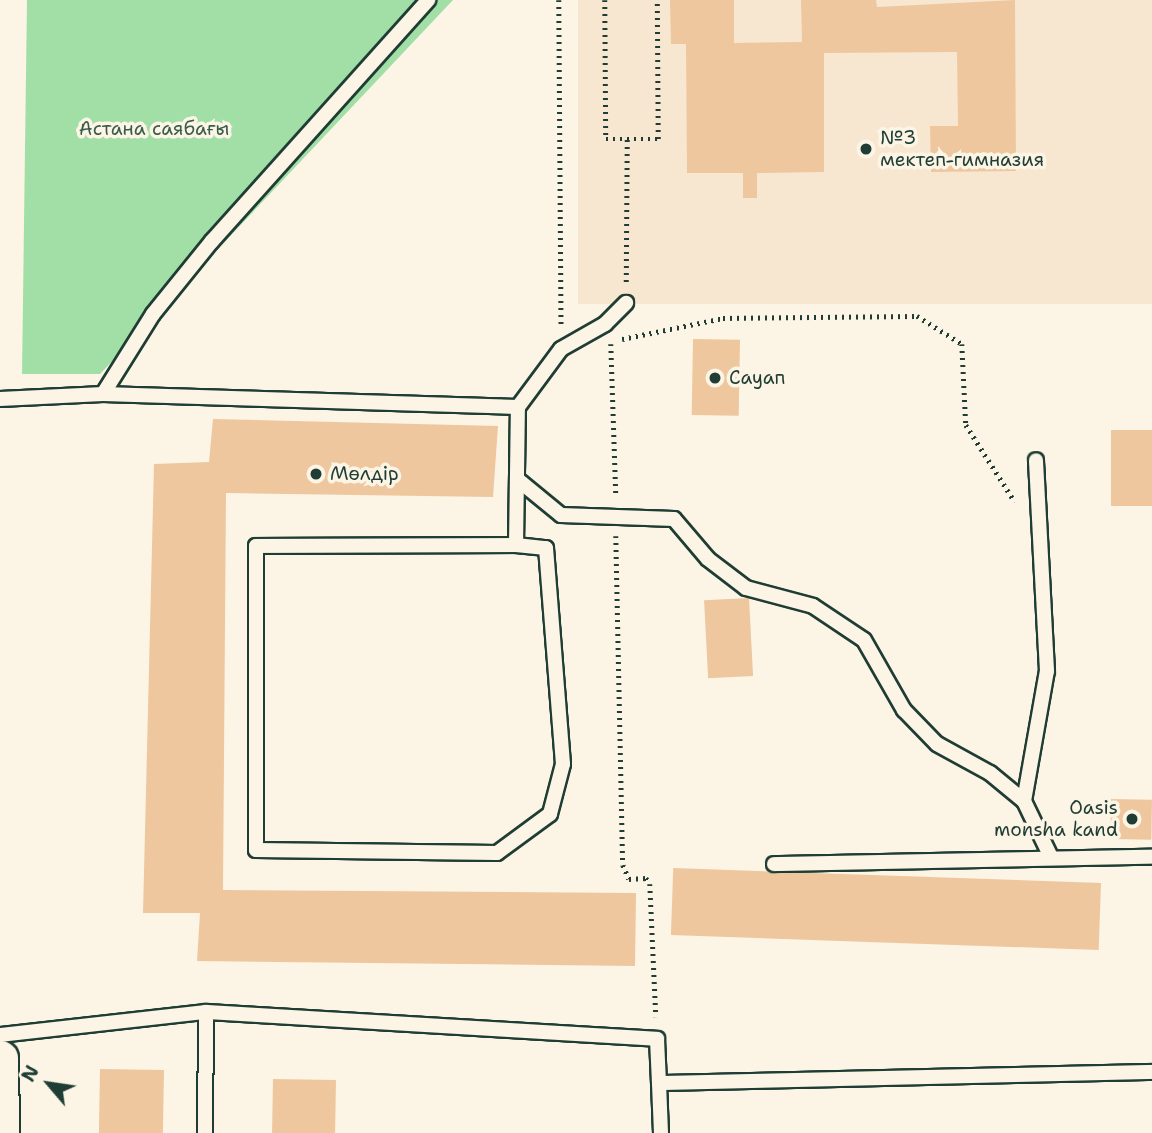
<!DOCTYPE html>
<html>
<head>
<meta charset="utf-8">
<style>
	body { margin:0 }
	#map { position:relative; width:1152px; height:1133px; overflow:hidden; background:#fcf5e5; font-family:"Shantell Sans",sans-serif }
	div>[style] { position:absolute }
	.built>* { inset:0; background:#f8e7d0; transform-origin:0 0 }
	.green>* { inset:0; background:#a2dfa6 }
	.building>* { inset:0; background:#eec79e; transform-origin:0 0 }
	.path>* { height:4.5px; margin-top:-2.25px; transform-origin:0; background:repeating-linear-gradient(90deg,#1f3d34 0 2px,transparent 0 7px) }
	.roads { filter:drop-shadow(2px 0 #1f3d34) drop-shadow(-2px 0 #1f3d34) drop-shadow(0 2px #1f3d34) drop-shadow(0 -2px #1f3d34) }
	.service>* { height:14px; margin:-7px; padding:0 7px; transform-origin:7px; border-radius:7px; background:#fcf5e5 }
	.tertiary>* { height:35px; margin:-17.5px; padding:0 17.5px; transform-origin:17.5px; border-radius:17.5px; background:#fcf5e5 }
	.dots>* { width:19px; height:19px; translate:-50% -50%; box-sizing:border-box; border:4px solid #fcf5e5; border-radius:50% }
	span { translate:-50% -50%; white-space:nowrap; text-align:center; line-height:1.15; -webkit-text-stroke:7px #fcf5e5; paint-order:stroke }
	.park-label { font-size:19px; color:#395d4b }
	.poi-label { font-size:19px; color:#1f3d34 }
	.left { translate:0 -50%; text-align:left }
	.right { translate:-100% -50%; text-align:right }
	.north { position:absolute; left:14px; top:1049px; width:70px; height:70px; -webkit-text-stroke:5px #fcf5e5; paint-order:stroke; rotate:299deg; font-size:19px; font-weight:700; line-height:28px; text-align:center; color:#1f3d34 }
	.north::after { content:''; display:block; margin:auto; width:24px; height:32px; background:#1f3d34; clip-path:polygon(50% 0,100% 100%,50% 72%,0 100%) }
</style>
</head>
<body>
<div id="map">
	<div class="built">
		<div style="left:578px;top:0;width:574px;height:304px"></div>
	</div>
	<div class="green">
		<div style="clip-path:polygon(27px 0,453px 0,100px 374px,22px 374px)"></div>
	</div>
	<div class="building">
		<div style="clip-path:polygon(670px 0,734px 0,734px 43px,802px 42px,801px 0,876px 0,877px 7px,1015px 0,1016px 171px,931px 172px,930px 126px,958px 126px,957px 52px,824px 53px,824px 172px,757px 173px,757px 198px,743px 198px,743px 173px,687px 173px,686px 44px,671px 44px)"></div>
		<div style="left:693px;top:339px;width:47px;height:76px;rotate:1deg"></div>
		<div style="clip-path:polygon(213px 419px,498px 426px,493px 497px,226px 493px,223px 890px,636px 893px,635px 966px,197px 961px,200px 913px,143px 913px,154px 464px,209px 462px)"></div>
		<div style="left:1152px;top:430px;width:76px;height:41px;rotate:90deg"></div>
		<div style="left:749px;top:598px;width:78px;height:45px;rotate:87deg"></div>
		<div style="left:1111px;top:799px;width:41px;height:40px;rotate:1deg"></div>
		<div style="left:1101px;top:883px;width:67px;height:428px;rotate:92deg"></div>
		<div style="left:100px;top:1069px;width:64px;height:64px;rotate:1deg"></div>
		<div style="left:273px;top:1079px;width:63px;height:54px;rotate:1deg"></div>
	</div>
	<div class="path">
		<div style="left:559px;top:0;width:324px;rotate:89.6deg"></div>
		<div style="left:605px;top:0;width:139px;rotate:89.6deg"></div>
		<div style="left:606px;top:139px;width:52px"></div>
		<div style="left:658px;top:139px;width:139px;rotate:-90.4deg"></div>
		<div style="left:626px;top:282px;width:143px;rotate:-89.6deg"></div>
		<div style="left:622px;top:339px;width:103px;rotate:-11.7deg"></div>
		<div style="left:723px;top:318px;width:194px;rotate:-0.6deg"></div>
		<div style="left:917px;top:316px;width:53px;rotate:31.9deg"></div>
		<div style="left:962px;top:344px;width:81px;rotate:87.2deg"></div>
		<div style="left:966px;top:425px;width:91px;rotate:57.5deg"></div>
		<div style="left:611px;top:344px;width:152px;rotate:88.1deg"></div>
		<div style="left:616px;top:536px;width:329px;rotate:88.8deg"></div>
		<div style="left:623px;top:865px;width:15px;rotate:67deg"></div>
		<div style="left:629px;top:879px;width:17px;rotate:-3deg"></div>
		<div style="left:646px;top:878px;width:7px;rotate:56deg"></div>
		<div style="left:650px;top:884px;width:133px;rotate:87.4deg"></div>
	</div>
	<div class="roads">
		<div class="service">
			<div style="left:103px;top:394px;width:94px;rotate:-58deg"></div>
			<div style="left:153px;top:314px;width:94px;rotate:-51.1deg"></div>
			<div style="left:212px;top:241px;width:324px;rotate:-48.1deg"></div>
			<div style="left:0;top:399px;width:103px;rotate:-2.8deg"></div>
			<div style="left:103px;top:394px;width:415px;rotate:1.8deg"></div>
			<div style="left:518px;top:407px;width:72px;rotate:-53.4deg"></div>
			<div style="left:561px;top:349px;width:51px;rotate:-29.6deg"></div>
			<div style="left:605px;top:324px;width:30px;rotate:-45deg"></div>
			<div style="left:517px;top:479px;width:57px;rotate:39.3deg"></div>
			<div style="left:561px;top:515px;width:113px;rotate:2deg"></div>
			<div style="left:674px;top:519px;width:52px;rotate:49.6deg"></div>
			<div style="left:708px;top:559px;width:48px;rotate:37.3deg"></div>
			<div style="left:746px;top:588px;width:69px;rotate:15deg"></div>
			<div style="left:813px;top:606px;width:61px;rotate:33.7deg"></div>
			<div style="left:864px;top:640px;width:81px;rotate:60.3deg"></div>
			<div style="left:904px;top:710px;width:47px;rotate:45.9deg"></div>
			<div style="left:937px;top:744px;width:60px;rotate:28.7deg"></div>
			<div style="left:990px;top:773px;width:44px;rotate:39.5deg"></div>
			<div style="left:1024px;top:801px;width:62px;rotate:64.3deg"></div>
			<div style="left:516px;top:545px;width:30px;rotate:6deg"></div>
			<div style="left:546px;top:548px;width:217px;rotate:85.5deg"></div>
			<div style="left:563px;top:764px;width:52px;rotate:104.6deg"></div>
			<div style="left:550px;top:814px;width:66px;rotate:143.7deg"></div>
			<div style="left:497px;top:853px;width:241px;rotate:-179.3deg"></div>
			<div style="left:256px;top:850px;width:304px;rotate:-90deg"></div>
			<div style="left:256px;top:546px;width:260px;rotate:-0.2deg"></div>
			<div style="left:516px;top:545px;width:138px;rotate:-89.2deg"></div>
			<div style="left:1024px;top:801px;width:132px;rotate:-80deg"></div>
			<div style="left:1047px;top:671px;width:211px;rotate:-93deg"></div>
			<div style="left:774px;top:864px;width:378px;rotate:-1.1deg"></div>
			<div style="left:0;top:1035px;width:207px;rotate:-6.4deg"></div>
			<div style="left:205px;top:1133px;width:121px;rotate:-89.5deg"></div>
			<div style="left:206px;top:1012px;width:452px;rotate:3.4deg"></div>
			<div style="left:657px;top:1039px;width:44px;rotate:87.4deg"></div>
			<div style="left:661px;top:1133px;width:50px;rotate:-92.3deg"></div>
			<div style="left:659px;top:1083px;width:493px;rotate:-1.3deg"></div>
		</div>
		<div class="tertiary">
			<div style="left:0;top:1058px;width:75px;rotate:89.2deg"></div>
		</div>
	</div>
	<div class="dots">
		<div style="left:866px;top:149px;background:#1f3d34"></div>
		<div style="left:715px;top:378px;background:#1f3d34"></div>
		<div style="left:316px;top:474px;background:#1f3d34"></div>
		<div style="left:1132px;top:819px;background:#1f3d34"></div>
	</div>
	<div class="park-label">
		<span style="left:154px;top:129px">Астана саябағы</span>
	</div>
	<div class="poi-label">
		<span class="left" style="left:880px;top:149px">№3<br>мектеп-гимназия</span>
		<span class="left" style="left:729px;top:378px">Сауап</span>
		<span class="left" style="left:330px;top:474px">Мөлдір</span>
		<span class="right" style="left:1118px;top:819px">Oasis<br>monsha kand</span>
	</div>
	<div class="north">N</div>
</div>
</body>
</html>
